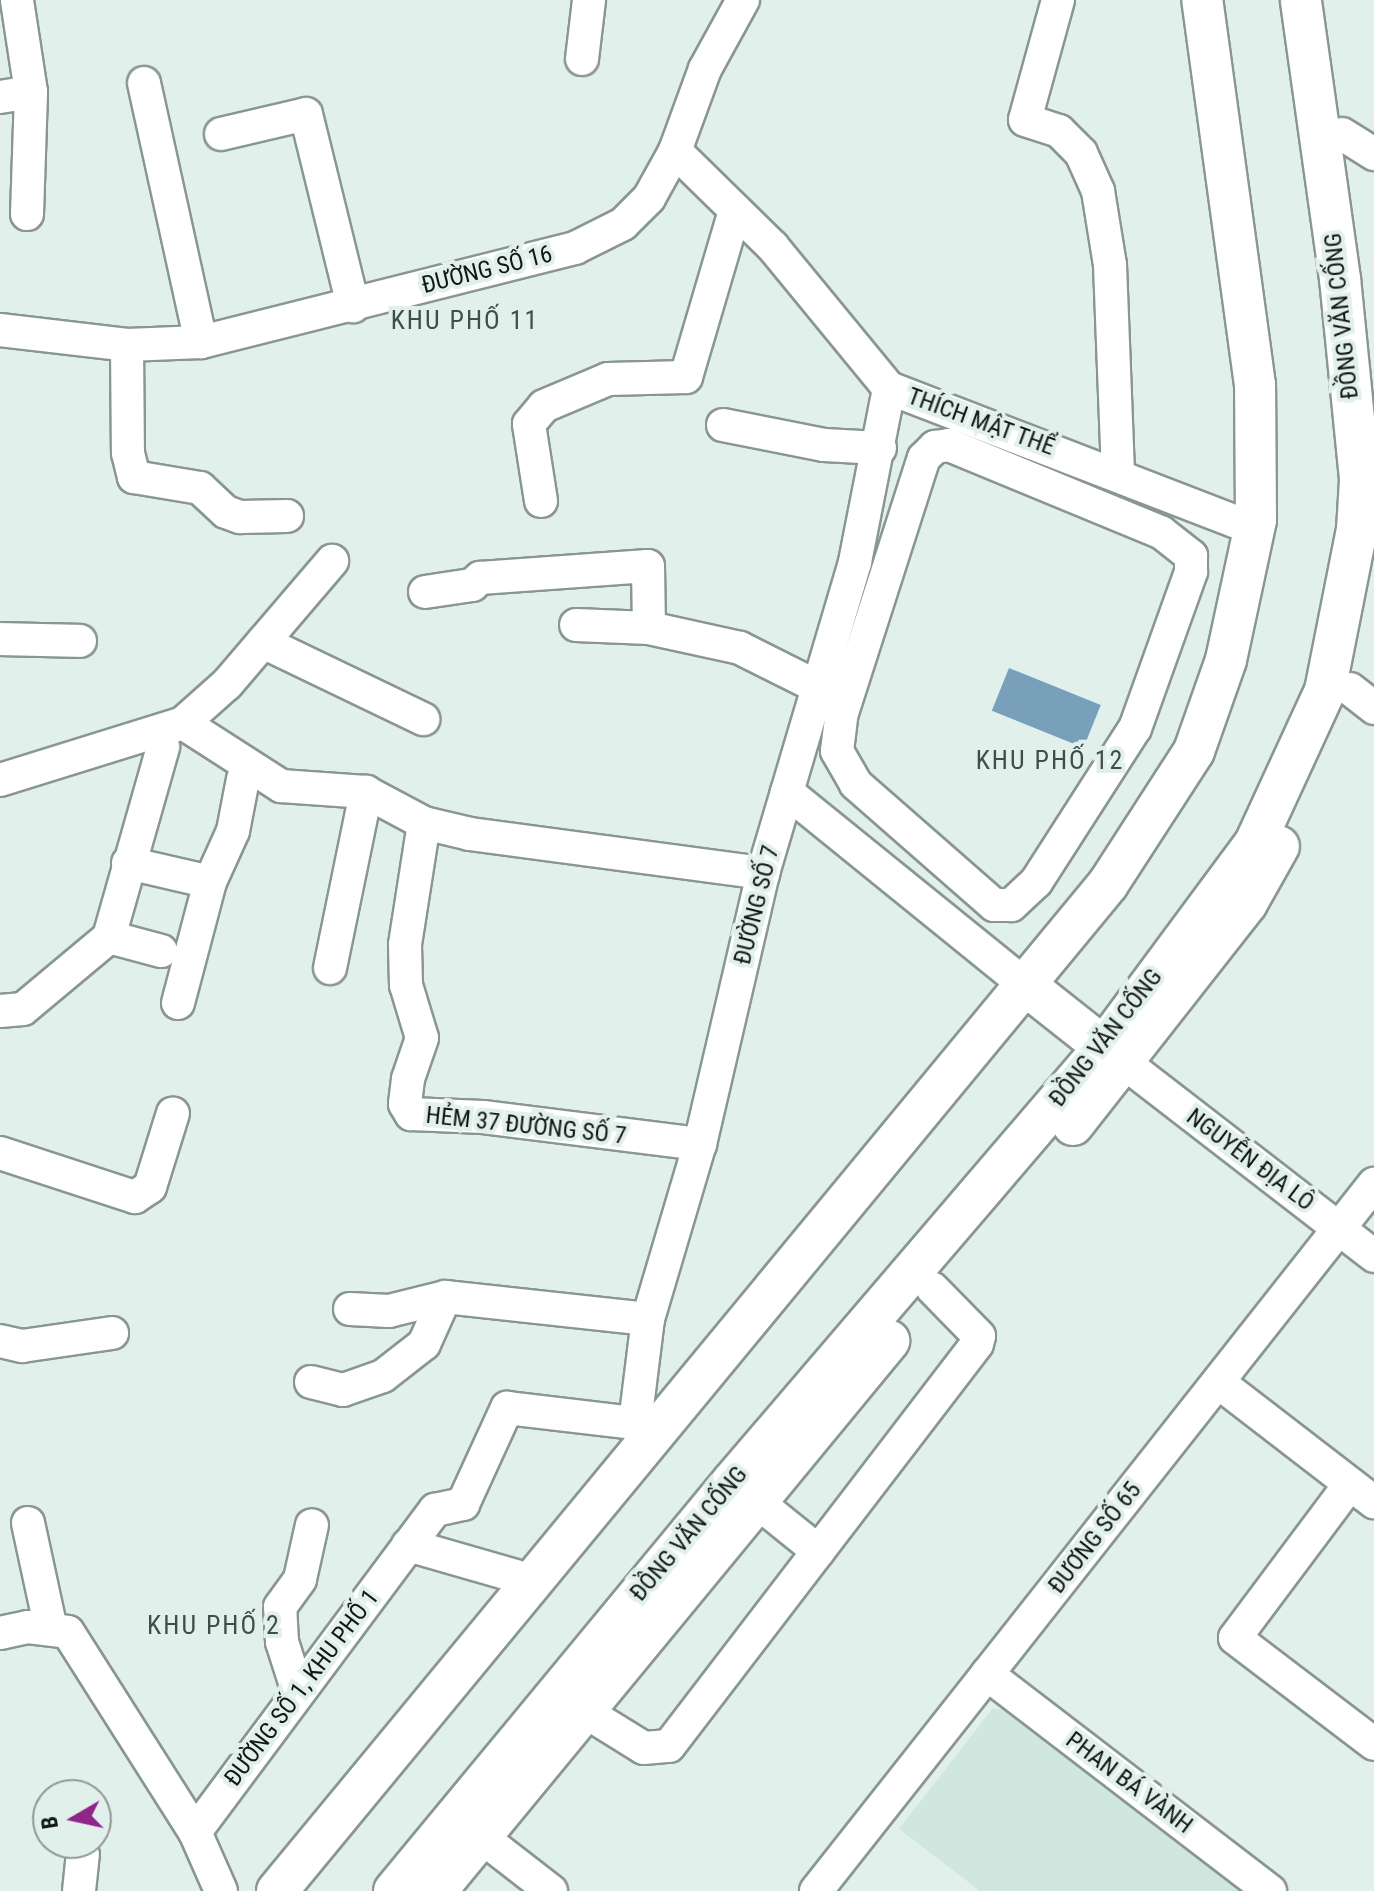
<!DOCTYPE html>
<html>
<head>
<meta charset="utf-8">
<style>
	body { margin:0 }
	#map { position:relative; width:1374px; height:1891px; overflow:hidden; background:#e2f0ec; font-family:"Roboto Condensed",sans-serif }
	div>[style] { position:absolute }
	.built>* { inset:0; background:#d0e7df }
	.water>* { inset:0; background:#78a0ba; transform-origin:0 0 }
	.roads { filter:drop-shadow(2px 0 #899692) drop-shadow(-2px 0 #899692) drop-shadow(0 2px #899692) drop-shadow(0 -2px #899692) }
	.minor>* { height:32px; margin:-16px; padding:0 16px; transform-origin:16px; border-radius:16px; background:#fff }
	.major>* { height:40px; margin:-20px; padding:0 20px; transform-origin:20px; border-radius:20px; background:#fff }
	span { translate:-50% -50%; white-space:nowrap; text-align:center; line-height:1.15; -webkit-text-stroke:8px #e2f0ec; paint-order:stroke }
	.street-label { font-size:24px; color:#121715 }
	.neighbourhood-label { font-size:26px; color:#414d49; letter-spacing:2px }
	.north { position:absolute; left:32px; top:1779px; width:80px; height:80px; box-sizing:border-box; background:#e2f0ec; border:2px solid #8f9996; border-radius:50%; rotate:261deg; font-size:22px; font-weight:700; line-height:32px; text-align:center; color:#121715 }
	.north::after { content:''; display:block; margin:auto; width:28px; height:36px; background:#8e2589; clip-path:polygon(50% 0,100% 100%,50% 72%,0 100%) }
</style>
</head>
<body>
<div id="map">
	<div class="built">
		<div style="clip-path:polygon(992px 1709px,1015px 1709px,1250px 1891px,980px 1891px,899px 1829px)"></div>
	</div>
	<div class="water">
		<div style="left:1009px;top:668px;width:99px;height:46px;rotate:22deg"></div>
	</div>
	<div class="roads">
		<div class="minor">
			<div style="left:1058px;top:0;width:124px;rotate:105.4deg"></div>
			<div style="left:1025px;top:120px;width:36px;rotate:18deg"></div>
			<div style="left:1059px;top:131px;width:31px;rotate:45deg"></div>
			<div style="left:1081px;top:153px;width:42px;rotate:65.9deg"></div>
			<div style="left:1098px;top:191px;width:75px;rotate:80.8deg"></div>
			<div style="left:1110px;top:265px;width:209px;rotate:87.8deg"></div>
			<div style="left:582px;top:59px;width:59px;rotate:-83.2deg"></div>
			<div style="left:144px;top:83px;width:265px;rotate:77.6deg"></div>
			<div style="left:0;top:97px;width:31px;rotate:-9deg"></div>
			<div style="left:31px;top:92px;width:93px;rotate:-98.7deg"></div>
			<div style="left:221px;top:134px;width:87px;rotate:-13.2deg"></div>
			<div style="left:306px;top:114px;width:198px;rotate:76.2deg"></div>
			<div style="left:1342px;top:134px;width:38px;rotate:32deg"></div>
			<div style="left:675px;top:151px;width:137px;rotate:44.4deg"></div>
			<div style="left:773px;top:247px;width:183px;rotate:50.6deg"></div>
			<div style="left:889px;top:388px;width:372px;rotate:21.1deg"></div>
			<div style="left:27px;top:214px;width:122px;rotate:-88.1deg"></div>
			<div style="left:0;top:330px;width:128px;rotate:6.7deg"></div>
			<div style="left:127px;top:345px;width:74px;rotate:-2.3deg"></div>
			<div style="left:201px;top:342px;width:386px;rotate:-14.1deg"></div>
			<div style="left:575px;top:248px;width:54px;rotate:-26.6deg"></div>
			<div style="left:623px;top:224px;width:37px;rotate:-45deg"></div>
			<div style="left:649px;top:198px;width:54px;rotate:-61deg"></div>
			<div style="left:675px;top:151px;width:87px;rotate:-69.9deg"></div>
			<div style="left:705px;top:69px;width:79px;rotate:-61.2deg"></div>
			<div style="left:127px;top:345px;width:108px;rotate:89.5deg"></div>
			<div style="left:128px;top:453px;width:25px;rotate:76deg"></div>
			<div style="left:134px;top:477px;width:67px;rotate:9.5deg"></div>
			<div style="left:200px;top:488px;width:35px;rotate:43deg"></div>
			<div style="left:226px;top:512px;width:15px;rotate:20deg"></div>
			<div style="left:240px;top:517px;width:47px;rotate:-1.2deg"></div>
			<div style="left:723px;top:425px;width:103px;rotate:11.2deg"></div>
			<div style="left:824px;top:445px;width:56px;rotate:3.1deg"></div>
			<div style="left:949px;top:445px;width:230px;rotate:22.4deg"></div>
			<div style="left:1162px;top:533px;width:37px;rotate:38deg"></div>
			<div style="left:1191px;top:556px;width:16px;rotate:90deg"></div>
			<div style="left:1191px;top:572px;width:166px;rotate:109.7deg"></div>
			<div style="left:1135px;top:728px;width:183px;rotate:122.7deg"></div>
			<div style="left:1036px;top:882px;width:34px;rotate:137deg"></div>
			<div style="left:1011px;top:905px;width:17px;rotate:180deg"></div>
			<div style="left:994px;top:905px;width:184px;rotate:-138.8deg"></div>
			<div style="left:856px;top:784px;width:38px;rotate:-120deg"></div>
			<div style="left:837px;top:751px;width:35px;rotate:-83deg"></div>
			<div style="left:841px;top:716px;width:271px;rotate:-72.2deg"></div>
			<div style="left:924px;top:458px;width:16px;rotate:-45deg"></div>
			<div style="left:935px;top:447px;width:14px;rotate:-8deg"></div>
			<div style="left:541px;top:501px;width:78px;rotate:-98.9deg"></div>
			<div style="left:529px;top:424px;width:23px;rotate:-50deg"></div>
			<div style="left:544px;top:406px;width:69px;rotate:-22.9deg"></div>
			<div style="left:608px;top:379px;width:78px;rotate:-1.5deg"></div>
			<div style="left:686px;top:377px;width:173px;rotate:-73.6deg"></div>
			<div style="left:425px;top:592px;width:48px;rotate:-8.5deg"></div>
			<div style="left:472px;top:585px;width:11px;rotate:-41deg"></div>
			<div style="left:480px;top:578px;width:168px;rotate:-4.1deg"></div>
			<div style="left:648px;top:566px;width:62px;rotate:89.1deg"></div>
			<div style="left:649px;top:628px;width:73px;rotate:-177.6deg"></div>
			<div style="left:649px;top:628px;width:93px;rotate:12.4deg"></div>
			<div style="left:740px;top:648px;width:85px;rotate:26.6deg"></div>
			<div style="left:0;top:639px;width:80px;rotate:1.4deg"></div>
			<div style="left:263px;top:642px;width:178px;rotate:25.7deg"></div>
			<div style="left:1350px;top:689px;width:31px;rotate:38deg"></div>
			<div style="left:183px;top:723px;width:117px;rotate:32.7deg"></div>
			<div style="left:281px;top:786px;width:85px;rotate:4deg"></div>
			<div style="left:366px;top:792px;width:66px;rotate:28.1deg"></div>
			<div style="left:424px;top:823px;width:47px;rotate:13.4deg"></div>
			<div style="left:470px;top:834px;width:296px;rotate:7.6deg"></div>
			<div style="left:0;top:780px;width:192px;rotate:-17.3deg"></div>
			<div style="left:183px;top:723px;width:59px;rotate:-41.6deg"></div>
			<div style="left:227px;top:684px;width:162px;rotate:-49.5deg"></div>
			<div style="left:787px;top:792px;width:305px;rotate:39deg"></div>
			<div style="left:424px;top:823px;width:123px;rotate:98.9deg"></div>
			<div style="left:405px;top:945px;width:40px;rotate:88.6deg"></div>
			<div style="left:406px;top:985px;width:55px;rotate:73.2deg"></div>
			<div style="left:422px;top:1038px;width:43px;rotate:108.9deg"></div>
			<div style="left:408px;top:1079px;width:25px;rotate:97deg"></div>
			<div style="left:405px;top:1104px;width:12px;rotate:59deg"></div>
			<div style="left:411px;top:1114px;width:72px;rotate:2.4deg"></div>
			<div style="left:483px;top:1117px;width:219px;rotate:7.1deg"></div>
			<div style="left:128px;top:863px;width:84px;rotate:13deg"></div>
			<div style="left:109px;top:937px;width:54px;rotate:15.1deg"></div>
			<div style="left:330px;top:968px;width:180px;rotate:-78.4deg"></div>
			<div style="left:178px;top:1003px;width:125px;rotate:-75.2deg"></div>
			<div style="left:210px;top:882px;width:56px;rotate:-65.7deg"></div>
			<div style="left:233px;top:831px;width:53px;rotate:-79.1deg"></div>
			<div style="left:0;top:1011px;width:23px;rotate:-5deg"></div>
			<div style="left:23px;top:1009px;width:112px;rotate:-39.9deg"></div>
			<div style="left:109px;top:937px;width:198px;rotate:-74.1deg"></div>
			<div style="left:1126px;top:1064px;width:314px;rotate:37.7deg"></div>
			<div style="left:0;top:1153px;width:142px;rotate:18.1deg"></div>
			<div style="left:135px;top:1197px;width:18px;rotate:-34deg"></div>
			<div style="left:150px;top:1187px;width:77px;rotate:-72.7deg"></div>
			<div style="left:350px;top:1309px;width:39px;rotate:3deg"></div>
			<div style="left:389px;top:1311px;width:58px;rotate:-14deg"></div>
			<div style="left:0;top:1341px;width:23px;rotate:13deg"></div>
			<div style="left:22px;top:1346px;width:91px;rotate:-8.2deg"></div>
			<div style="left:311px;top:1382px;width:33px;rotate:14deg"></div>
			<div style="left:343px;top:1390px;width:42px;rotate:-19.3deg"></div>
			<div style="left:383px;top:1376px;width:52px;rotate:-38deg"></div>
			<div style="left:424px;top:1344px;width:51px;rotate:-65.9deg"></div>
			<div style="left:445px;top:1297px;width:204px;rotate:6.2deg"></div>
			<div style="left:1218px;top:1382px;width:197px;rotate:37.6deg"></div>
			<div style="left:1350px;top:1484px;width:192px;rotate:126.8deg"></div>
			<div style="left:1235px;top:1638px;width:175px;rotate:37.3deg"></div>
			<div style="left:756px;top:1501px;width:80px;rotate:38.9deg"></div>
			<div style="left:28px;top:1523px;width:108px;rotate:77.8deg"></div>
			<div style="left:408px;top:1545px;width:112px;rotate:16deg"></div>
			<div style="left:0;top:1633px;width:29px;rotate:-12deg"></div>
			<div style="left:28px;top:1627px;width:40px;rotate:7.1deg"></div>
			<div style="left:68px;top:1632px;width:237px;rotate:57.6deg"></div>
			<div style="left:195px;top:1832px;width:402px;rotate:-53.3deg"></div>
			<div style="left:435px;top:1510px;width:29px;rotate:-12deg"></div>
			<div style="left:463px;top:1504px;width:106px;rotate:-65.4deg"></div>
			<div style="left:507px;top:1408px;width:129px;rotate:6.7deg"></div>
			<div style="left:635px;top:1423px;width:105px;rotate:-82.9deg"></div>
			<div style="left:648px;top:1319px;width:183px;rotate:-73.5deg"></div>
			<div style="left:700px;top:1144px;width:278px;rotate:-76.9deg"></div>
			<div style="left:763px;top:873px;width:324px;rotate:-73.5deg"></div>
			<div style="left:855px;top:562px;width:177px;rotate:-78.9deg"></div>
			<div style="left:987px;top:1674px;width:357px;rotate:37.5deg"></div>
			<div style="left:298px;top:1692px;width:52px;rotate:-107.7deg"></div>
			<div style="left:282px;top:1642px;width:35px;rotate:-93deg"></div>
			<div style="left:280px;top:1607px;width:34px;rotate:-54deg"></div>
			<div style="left:300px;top:1579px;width:55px;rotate:-77.5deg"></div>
			<div style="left:584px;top:1711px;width:70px;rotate:31.7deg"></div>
			<div style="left:644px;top:1748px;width:25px;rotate:-5deg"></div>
			<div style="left:669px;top:1746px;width:506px;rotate:-52.54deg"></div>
			<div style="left:977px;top:1344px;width:8px;rotate:-76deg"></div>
			<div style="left:979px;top:1336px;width:66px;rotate:-134.4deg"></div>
			<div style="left:195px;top:1832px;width:64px;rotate:66.2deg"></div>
			<div style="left:480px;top:1836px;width:90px;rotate:37.8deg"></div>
			<div style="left:79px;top:1891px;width:37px;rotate:-84deg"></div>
			<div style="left:816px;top:1891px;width:901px;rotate:-51.72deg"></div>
		</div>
		<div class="major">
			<div style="left:1024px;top:984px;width:127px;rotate:38.3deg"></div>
			<div style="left:1073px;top:1125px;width:282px;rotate:-51.9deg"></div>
			<div style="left:1247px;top:903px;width:65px;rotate:-60.7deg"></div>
			<div style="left:277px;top:1891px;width:1306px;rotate:-50.47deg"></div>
			<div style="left:1108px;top:884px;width:158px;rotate:-57.1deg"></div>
			<div style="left:1194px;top:751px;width:96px;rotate:-70.6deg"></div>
			<div style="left:1226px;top:660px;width:143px;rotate:-77.9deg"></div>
			<div style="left:1256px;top:520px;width:135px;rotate:-90.4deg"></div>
			<div style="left:1255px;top:385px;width:389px;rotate:-97.8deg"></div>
			<div style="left:394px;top:1891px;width:531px;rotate:-50.43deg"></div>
			<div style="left:732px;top:1482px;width:572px;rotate:-49.46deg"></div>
			<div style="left:1104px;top:1047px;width:254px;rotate:-53.5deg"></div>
			<div style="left:1255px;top:843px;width:167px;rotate:-65.3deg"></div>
			<div style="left:1325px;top:691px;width:164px;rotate:-78.8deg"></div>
			<div style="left:1357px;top:530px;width:51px;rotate:-86.6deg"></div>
			<div style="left:1360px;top:479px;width:201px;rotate:-95.7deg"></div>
			<div style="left:1340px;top:279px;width:282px;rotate:-98deg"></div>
			<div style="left:436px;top:1891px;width:713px;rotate:-50.52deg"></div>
		</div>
	</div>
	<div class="street-label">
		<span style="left:487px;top:270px;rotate:-14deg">ĐƯỜNG SỐ 16</span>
		<span style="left:1342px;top:316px;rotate:-96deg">ĐỒNG VĂN CỐNG</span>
		<span style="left:981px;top:422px;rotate:20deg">THÍCH MẬT THỂ</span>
		<span style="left:757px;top:905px;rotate:-76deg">ĐƯỜNG SỐ 7</span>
		<span style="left:1106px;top:1038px;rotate:-52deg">ĐỒNG VĂN CỐNG</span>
		<span style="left:526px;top:1126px;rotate:6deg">HẺM 37 ĐƯỜNG SỐ 7</span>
		<span style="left:1250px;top:1160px;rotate:37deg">NGUYỄN ĐỊA LÔ</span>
		<span style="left:689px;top:1534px;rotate:-50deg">ĐỒNG VĂN CỐNG</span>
		<span style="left:1095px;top:1538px;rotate:-52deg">ĐƯƠNG SỐ 65</span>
		<span style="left:302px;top:1688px;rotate:-53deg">ĐƯỜNG SỐ 1, KHU PHỐ 1</span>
		<span style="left:1129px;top:1783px;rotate:37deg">PHAN BÁ VÀNH</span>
	</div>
	<div class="neighbourhood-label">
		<span style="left:465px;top:321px">KHU PHỐ 11</span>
		<span style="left:1050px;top:761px">KHU PHỐ 12</span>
		<span style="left:214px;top:1626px">KHU PHỐ 2</span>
	</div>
	<div class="north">B</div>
</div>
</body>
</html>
